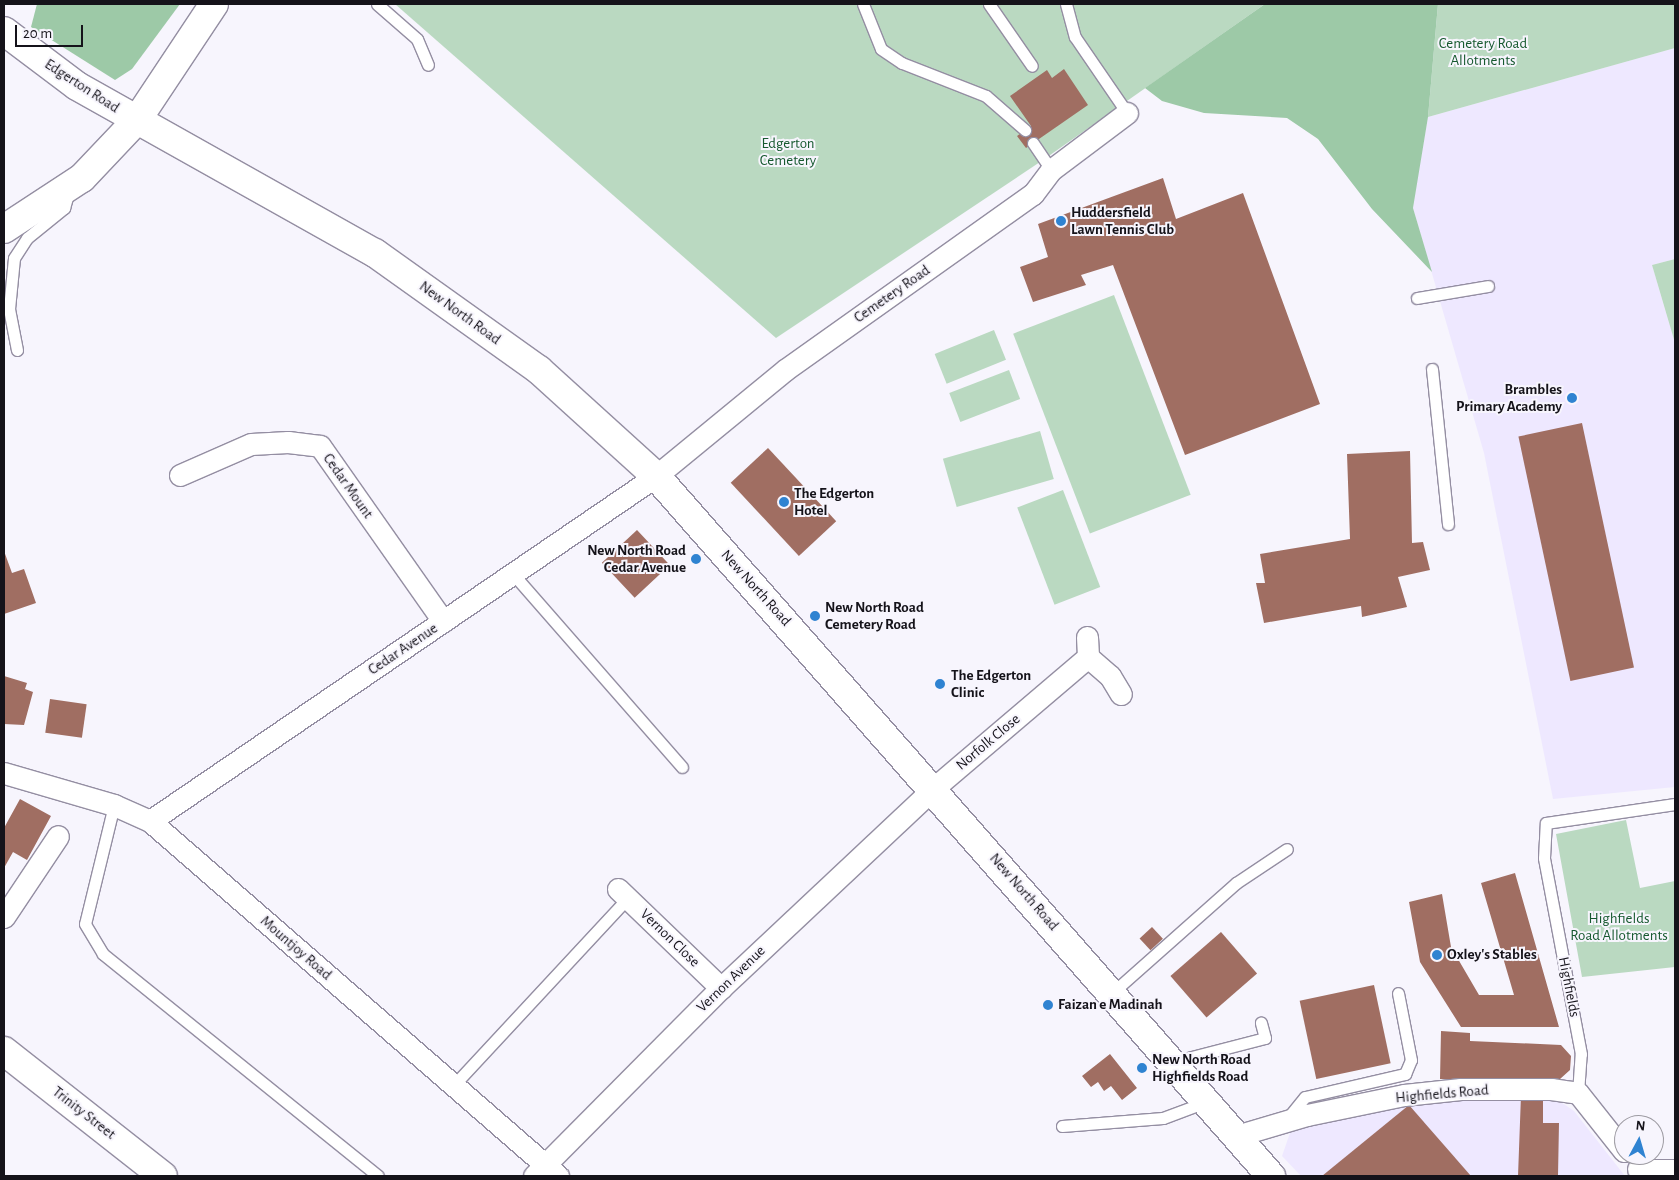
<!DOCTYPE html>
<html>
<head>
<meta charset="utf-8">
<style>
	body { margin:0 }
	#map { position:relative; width:1679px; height:1180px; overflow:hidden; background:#f7f5fd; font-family:"Alegreya Sans",sans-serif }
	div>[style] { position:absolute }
	.built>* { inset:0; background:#eee8ff }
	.green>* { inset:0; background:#bad9c1; transform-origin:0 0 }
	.forest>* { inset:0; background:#9dc9a7 }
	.building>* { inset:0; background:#a06e62; transform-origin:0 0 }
	.roads { filter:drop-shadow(1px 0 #948ea2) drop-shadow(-1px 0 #948ea2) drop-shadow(0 1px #948ea2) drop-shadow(0 -1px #948ea2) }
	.service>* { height:11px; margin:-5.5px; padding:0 5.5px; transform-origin:5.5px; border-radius:5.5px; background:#fff }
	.minor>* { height:21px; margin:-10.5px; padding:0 10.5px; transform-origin:10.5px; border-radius:10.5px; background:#fff }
	.tertiary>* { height:28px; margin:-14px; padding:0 14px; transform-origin:14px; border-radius:14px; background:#fff }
	.trunk>* { height:28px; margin:-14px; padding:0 14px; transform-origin:14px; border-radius:14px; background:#fff }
	.dots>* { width:14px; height:14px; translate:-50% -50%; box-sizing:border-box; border:2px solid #f7f5fd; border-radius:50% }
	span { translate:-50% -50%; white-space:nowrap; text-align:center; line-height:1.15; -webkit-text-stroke:4px #f7f5fd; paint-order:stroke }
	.park-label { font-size:15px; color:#16592f }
	.street-label { font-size:15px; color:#15131a }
	.poi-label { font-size:15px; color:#15131a; font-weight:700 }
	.left { translate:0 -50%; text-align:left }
	.right { translate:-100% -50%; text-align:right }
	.frame { position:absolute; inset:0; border:5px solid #15131a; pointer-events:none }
	.north { position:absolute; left:1614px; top:1115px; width:50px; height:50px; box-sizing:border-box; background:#f7f5fd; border:1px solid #9d9ba2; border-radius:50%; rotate:6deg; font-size:14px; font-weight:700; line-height:20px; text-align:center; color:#15131a }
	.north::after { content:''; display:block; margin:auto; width:18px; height:22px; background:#2f83d1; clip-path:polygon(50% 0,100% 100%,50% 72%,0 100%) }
	.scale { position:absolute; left:15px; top:25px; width:68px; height:22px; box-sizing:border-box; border:2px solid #15131a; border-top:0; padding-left:6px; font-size:15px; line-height:18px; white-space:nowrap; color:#15131a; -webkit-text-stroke:4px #f7f5fd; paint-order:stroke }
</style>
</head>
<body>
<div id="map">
	<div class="built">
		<div style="clip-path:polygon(1675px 48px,1675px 259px,1652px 265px,1675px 343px,1675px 787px,1553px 799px,1484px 453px,1413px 208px,1417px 179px,1428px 117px)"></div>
		<div style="clip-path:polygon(1444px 1098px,1558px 1100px,1574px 1111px,1625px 1176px,1301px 1176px,1282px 1156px,1290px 1133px,1312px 1123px)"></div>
	</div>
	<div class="green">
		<div style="clip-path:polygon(395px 4px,1265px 4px,1043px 160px,776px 338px)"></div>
		<div style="clip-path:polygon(1438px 4px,1675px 4px,1675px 48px,1428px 117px)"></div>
		<div style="clip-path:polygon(1675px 259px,1675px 343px,1652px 265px)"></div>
		<div style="left:1114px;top:295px;width:214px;height:108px;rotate:69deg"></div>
		<div style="left:994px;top:330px;width:32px;height:64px;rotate:68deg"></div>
		<div style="left:1009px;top:370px;width:31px;height:64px;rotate:69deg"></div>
		<div style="left:1040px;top:431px;width:50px;height:101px;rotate:74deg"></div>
		<div style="left:1063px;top:490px;width:104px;height:49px;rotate:69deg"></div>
		<div style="clip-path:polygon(1626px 820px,1640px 888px,1675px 881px,1675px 967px,1582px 977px,1556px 834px)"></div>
	</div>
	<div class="forest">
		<div style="clip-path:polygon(37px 4px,180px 4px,132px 69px,115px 80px,31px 27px)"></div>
		<div style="clip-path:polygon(1265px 4px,1438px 4px,1428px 117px,1413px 208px,1432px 272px,1372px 209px,1318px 139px,1287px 118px,1204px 113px,1162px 101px,1145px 88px)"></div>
	</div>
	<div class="building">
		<div style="clip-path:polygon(1064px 69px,1088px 105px,1026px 148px,1017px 136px,1031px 126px,1010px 96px,1047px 70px,1052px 78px)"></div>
		<div style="clip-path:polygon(1163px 178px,1176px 219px,1243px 193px,1320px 404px,1185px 455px,1113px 265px,1081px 275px,1086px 285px,1033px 302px,1020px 267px,1048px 257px,1038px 224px)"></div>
		<div style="left:1582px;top:423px;width:250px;height:65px;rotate:78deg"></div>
		<div style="left:768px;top:448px;width:100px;height:51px;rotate:47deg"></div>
		<div style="clip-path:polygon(1410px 451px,1412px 543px,1423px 542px,1430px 570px,1398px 577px,1407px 607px,1362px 617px,1361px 606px,1264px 623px,1256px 583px,1265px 583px,1260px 554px,1350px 539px,1347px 454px)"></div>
		<div style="left:637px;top:530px;width:48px;height:48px;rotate:47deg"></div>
		<div style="clip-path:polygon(4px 551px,12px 573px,24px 569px,36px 603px,4px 614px)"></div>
		<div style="clip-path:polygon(4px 676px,27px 683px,25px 689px,33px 692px,24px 725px,4px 724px)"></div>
		<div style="left:50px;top:699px;width:37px;height:34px;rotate:8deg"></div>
		<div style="clip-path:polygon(20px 799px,51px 816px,27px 860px,13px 852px,4px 868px,4px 828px)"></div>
		<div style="clip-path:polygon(1515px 873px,1559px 1027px,1461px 1027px,1420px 962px,1409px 902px,1442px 894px,1451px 947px,1479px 995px,1514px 995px,1481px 883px)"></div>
		<div style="left:1152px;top:927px;width:16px;height:17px;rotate:47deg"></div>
		<div style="left:1221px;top:932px;width:55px;height:67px;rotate:49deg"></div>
		<div style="left:1374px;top:985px;width:80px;height:76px;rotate:78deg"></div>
		<div style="clip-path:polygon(1441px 1031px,1470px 1033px,1470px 1041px,1561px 1045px,1571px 1056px,1570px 1070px,1560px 1079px,1440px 1079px)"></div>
		<div style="clip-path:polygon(1110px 1054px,1137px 1088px,1122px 1100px,1111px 1086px,1104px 1091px,1098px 1082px,1091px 1087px,1082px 1076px)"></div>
		<div style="clip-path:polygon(1521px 1095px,1543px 1095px,1543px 1123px,1559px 1123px,1558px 1176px,1518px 1176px)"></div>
		<div style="clip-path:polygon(1409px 1105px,1471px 1176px,1322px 1176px)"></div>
	</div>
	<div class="roads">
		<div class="service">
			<div style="left:377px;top:4px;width:53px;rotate:41.2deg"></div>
			<div style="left:417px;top:39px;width:28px;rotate:67deg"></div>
			<div style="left:863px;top:4px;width:48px;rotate:68.2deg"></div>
			<div style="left:881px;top:49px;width:25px;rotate:34deg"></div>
			<div style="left:902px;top:63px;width:90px;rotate:21.4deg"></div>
			<div style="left:986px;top:96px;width:52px;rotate:41.1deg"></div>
			<div style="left:989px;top:4px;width:75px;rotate:55.3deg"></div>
			<div style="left:1066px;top:4px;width:34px;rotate:75deg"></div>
			<div style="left:1075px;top:37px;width:92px;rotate:55.6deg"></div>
			<div style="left:1033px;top:143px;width:32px;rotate:56deg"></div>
			<div style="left:1417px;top:298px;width:72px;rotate:-9.6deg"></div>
			<div style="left:17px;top:350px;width:42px;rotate:-101deg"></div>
			<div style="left:9px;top:309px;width:51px;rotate:-84.4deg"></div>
			<div style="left:14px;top:258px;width:24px;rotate:-57deg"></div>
			<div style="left:27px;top:238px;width:48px;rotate:-39deg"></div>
			<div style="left:64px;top:208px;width:18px;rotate:-74deg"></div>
			<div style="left:1432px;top:369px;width:156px;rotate:84.1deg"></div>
			<div style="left:514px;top:575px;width:255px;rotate:48.8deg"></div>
			<div style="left:114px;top:805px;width:122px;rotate:103.7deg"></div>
			<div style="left:85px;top:924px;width:35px;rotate:59deg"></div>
			<div style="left:103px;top:954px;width:353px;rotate:38.9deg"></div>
			<div style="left:1112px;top:993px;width:166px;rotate:-41.6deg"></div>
			<div style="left:1236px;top:883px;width:61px;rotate:-33.7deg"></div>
			<div style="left:1172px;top:1062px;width:96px;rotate:-14.5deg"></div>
			<div style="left:1265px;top:1038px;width:16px;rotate:-105deg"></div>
			<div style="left:453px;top:1086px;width:257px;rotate:-47.1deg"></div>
			<div style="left:1578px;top:1093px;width:39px;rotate:-86deg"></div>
			<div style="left:1581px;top:1054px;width:199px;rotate:-100.7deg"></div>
			<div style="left:1544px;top:858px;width:35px;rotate:-87deg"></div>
			<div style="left:1546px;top:823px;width:130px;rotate:-8.4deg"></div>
			<div style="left:1287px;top:1119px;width:28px;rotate:-51deg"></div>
			<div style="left:1305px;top:1097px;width:103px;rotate:-13deg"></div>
			<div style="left:1405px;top:1074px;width:15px;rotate:-67deg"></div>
			<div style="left:1411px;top:1060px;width:68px;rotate:-101deg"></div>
			<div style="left:1062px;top:1126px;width:101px;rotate:-4.5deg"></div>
			<div style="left:1163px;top:1118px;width:46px;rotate:-20.4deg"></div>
		</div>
		<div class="minor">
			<div style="left:180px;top:475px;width:77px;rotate:-23.6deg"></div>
			<div style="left:251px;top:444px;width:37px;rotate:-3deg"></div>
			<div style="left:288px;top:442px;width:32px;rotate:7deg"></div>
			<div style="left:320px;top:446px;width:214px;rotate:54.9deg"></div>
			<div style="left:1087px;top:637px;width:20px;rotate:87deg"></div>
			<div style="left:1088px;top:657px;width:29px;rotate:41deg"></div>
			<div style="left:1110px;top:676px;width:21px;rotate:59deg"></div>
			<div style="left:4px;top:773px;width:115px;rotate:16.2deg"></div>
			<div style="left:114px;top:805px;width:39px;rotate:24deg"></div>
			<div style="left:150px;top:821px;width:541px;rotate:41.03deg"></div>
			<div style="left:150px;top:821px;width:612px;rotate:-34.29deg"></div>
			<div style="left:656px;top:476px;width:167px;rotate:-39.4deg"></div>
			<div style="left:785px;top:370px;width:304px;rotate:-35.4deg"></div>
			<div style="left:1033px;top:194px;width:30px;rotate:-53deg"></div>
			<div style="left:1051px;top:170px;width:95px;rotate:-36.9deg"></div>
			<div style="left:618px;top:889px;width:143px;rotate:43.9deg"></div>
			<div style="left:4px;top:917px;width:97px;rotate:-56.3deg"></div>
			<div style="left:1236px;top:1136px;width:74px;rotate:-16.5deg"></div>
			<div style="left:1307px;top:1115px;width:99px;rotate:-11.7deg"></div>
			<div style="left:1404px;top:1095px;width:57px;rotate:-6deg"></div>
			<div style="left:1461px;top:1089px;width:90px"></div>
			<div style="left:1551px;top:1089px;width:27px;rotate:8deg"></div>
			<div style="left:1578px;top:1093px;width:74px;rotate:51.6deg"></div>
			<div style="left:1638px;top:1169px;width:37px;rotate:2deg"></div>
			<div style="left:534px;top:1176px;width:265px;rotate:-45.2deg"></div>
			<div style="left:721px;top:988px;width:292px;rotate:-43.2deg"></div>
			<div style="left:934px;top:788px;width:202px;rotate:-40.4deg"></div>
		</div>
		<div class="tertiary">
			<div style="left:4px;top:229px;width:93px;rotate:-33.2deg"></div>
			<div style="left:82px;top:178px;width:80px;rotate:-46.5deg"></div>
			<div style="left:137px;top:120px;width:139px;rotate:-56.4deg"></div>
		</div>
		<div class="trunk">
			<div style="left:4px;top:31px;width:91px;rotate:37deg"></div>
			<div style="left:77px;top:86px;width:342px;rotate:29.3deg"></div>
			<div style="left:375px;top:253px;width:201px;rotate:35.5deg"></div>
			<div style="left:539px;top:370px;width:158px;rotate:42.2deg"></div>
			<div style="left:656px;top:476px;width:932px;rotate:48.7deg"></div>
			<div style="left:4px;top:1051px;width:202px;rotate:38.2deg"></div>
		</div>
	</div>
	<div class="dots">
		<div style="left:1061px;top:221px;background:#2f83d1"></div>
		<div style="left:1572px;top:398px;background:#2f83d1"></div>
		<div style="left:784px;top:502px;background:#2f83d1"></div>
		<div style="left:696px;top:559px;background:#2f83d1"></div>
		<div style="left:815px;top:616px;background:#2f83d1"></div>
		<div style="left:940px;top:684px;background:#2f83d1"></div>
		<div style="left:1437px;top:955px;background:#2f83d1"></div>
		<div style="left:1048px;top:1005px;background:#2f83d1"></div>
		<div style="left:1142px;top:1068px;background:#2f83d1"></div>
	</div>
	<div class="park-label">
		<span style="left:1483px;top:52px">Cemetery Road<br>Allotments</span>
		<span style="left:788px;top:152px">Edgerton<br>Cemetery</span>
		<span style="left:1619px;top:927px">Highfields<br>Road Allotments</span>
	</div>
	<div class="street-label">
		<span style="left:82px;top:86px;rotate:33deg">Edgerton Road</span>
		<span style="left:892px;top:294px;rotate:-35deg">Cemetery Road</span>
		<span style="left:460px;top:313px;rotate:36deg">New North Road</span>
		<span style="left:348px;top:486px;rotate:55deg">Cedar Mount</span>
		<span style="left:756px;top:588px;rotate:48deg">New North Road</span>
		<span style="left:403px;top:649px;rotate:-34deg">Cedar Avenue</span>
		<span style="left:988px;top:742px;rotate:-40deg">Norfolk Close</span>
		<span style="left:1024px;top:892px;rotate:49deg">New North Road</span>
		<span style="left:670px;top:938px;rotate:44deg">Vernon Close</span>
		<span style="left:296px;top:948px;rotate:41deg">Mountjoy Road</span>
		<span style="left:731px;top:979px;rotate:-44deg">Vernon Avenue</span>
		<span style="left:1569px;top:987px;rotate:79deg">Highfields</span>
		<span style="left:1442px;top:1094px;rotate:-5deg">Highfields Road</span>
		<span style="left:84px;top:1113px;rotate:38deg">Trinity Street</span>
	</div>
	<div class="poi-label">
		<span class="left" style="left:1071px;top:221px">Huddersfield<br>Lawn Tennis Club</span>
		<span class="right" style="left:1562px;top:398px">Brambles<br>Primary Academy</span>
		<span class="left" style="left:794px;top:502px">The Edgerton<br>Hotel</span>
		<span class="right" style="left:686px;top:559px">New North Road<br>Cedar Avenue</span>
		<span class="left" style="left:825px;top:616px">New North Road<br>Cemetery Road</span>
		<span class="left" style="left:951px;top:684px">The Edgerton<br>Clinic</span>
		<span class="left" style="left:1447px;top:955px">Oxley's Stables</span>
		<span class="left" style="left:1058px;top:1005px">Faizan e Madinah</span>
		<span class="left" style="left:1152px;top:1068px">New North Road<br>Highfields Road</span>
	</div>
	<div class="frame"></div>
	<div class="north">N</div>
	<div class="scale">20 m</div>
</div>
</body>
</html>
